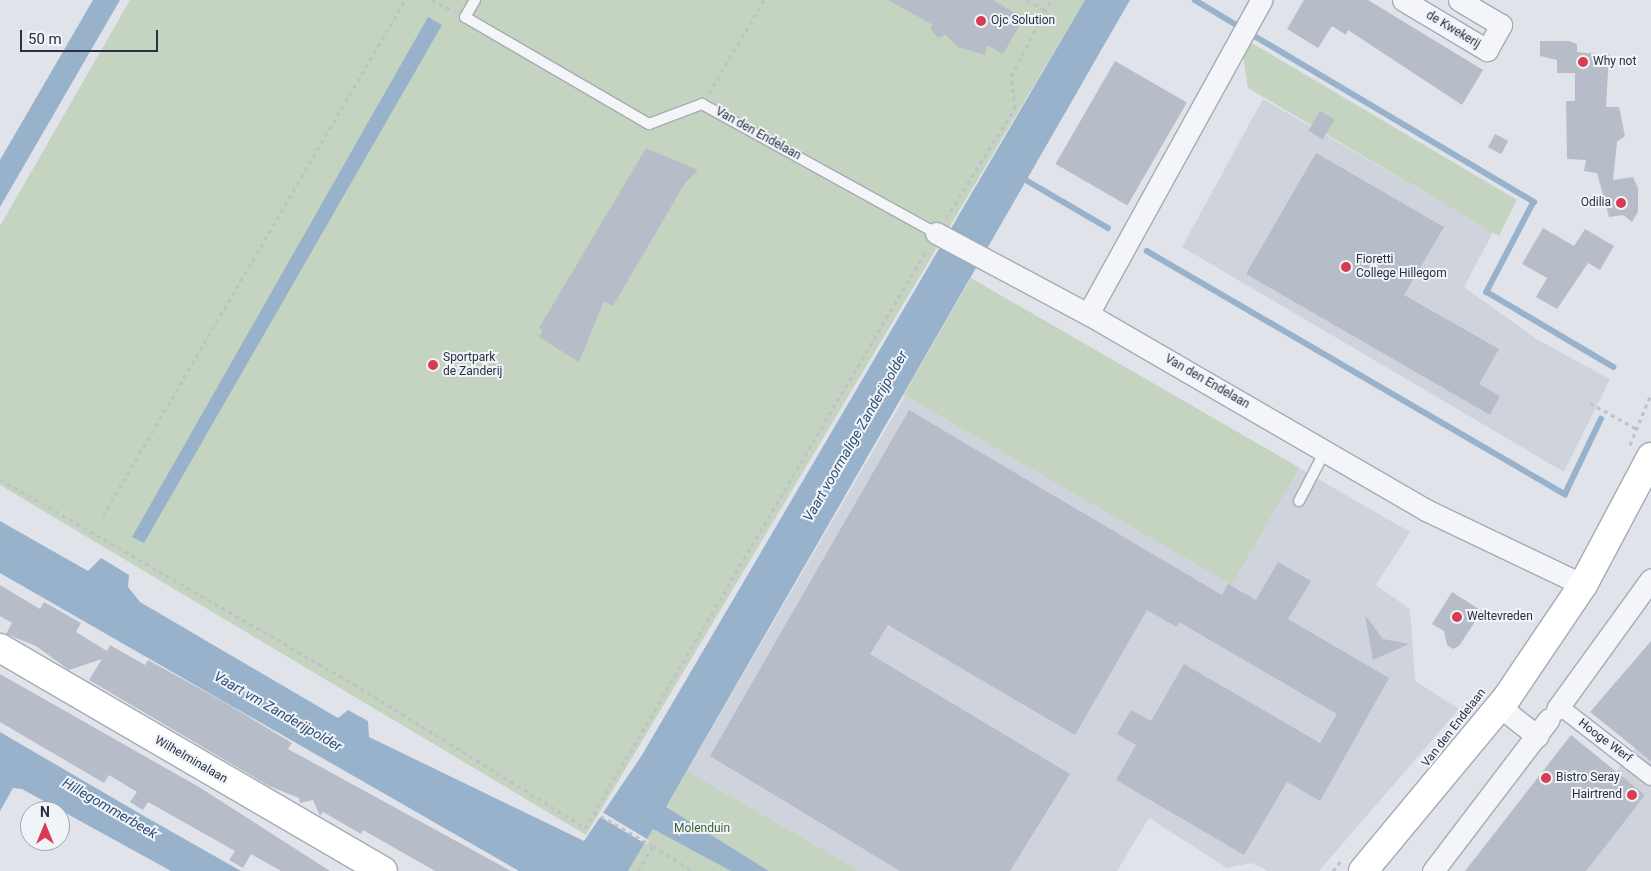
<!DOCTYPE html>
<html>
<head>
<meta charset="utf-8">
<style>
	body { margin:0 }
	#map { position:relative; width:1651px; height:871px; overflow:hidden; background:#e0e4ea; font-family:Roboto,sans-serif }
	div>[style] { position:absolute }
	.built>* { inset:0; background:#ced3dc }
	.green>* { inset:0; background:#c5d4c0; transform-origin:0 0 }
	.water>* { inset:0; background:#98b2cc }
	.pier>* { inset:0; background:#e0e4ea; transform-origin:0 0 }
	.stream>* { height:5.5px; margin:-2.75px; padding:0 2.75px; transform-origin:2.75px; border-radius:2.75px; background:#98b2cc }
	.building>* { inset:0; background:#b7bdc8; transform-origin:0 0 }
	.path>* { height:3px; margin-top:-1.5px; transform-origin:0; background:repeating-linear-gradient(90deg,#bec2c9 0 4px,transparent 0 8px) }
	.roads { filter:drop-shadow(1px 0 #a5abb5) drop-shadow(-1px 0 #a5abb5) drop-shadow(0 1px #a5abb5) drop-shadow(0 -1px #a5abb5) }
	.service>* { height:10px; margin:-5px; padding:0 5px; transform-origin:5px; border-radius:5px; background:#f3f5f8 }
	.pedestrian>* { height:16px; margin:-8px; padding:0 8px; transform-origin:8px; border-radius:8px; background:#f3f5f8 }
	.minor>* { height:21px; margin:-10.5px; padding:0 10.5px; transform-origin:10.5px; border-radius:10.5px; background:#f3f5f8 }
	.secondary>* { height:28px; margin:-14px; padding:0 14px; transform-origin:14px; border-radius:14px; background:#fff }
	.primary>* { height:28px; margin:-14px; padding:0 14px; transform-origin:14px; border-radius:14px; background:#fff }
	.dots>* { width:14px; height:14px; translate:-50% -50%; box-sizing:border-box; border:2px solid #f0f3f7; border-radius:50% }
	span { translate:-50% -50%; white-space:nowrap; text-align:center; line-height:1.15; -webkit-text-stroke:4px #f0f3f7; paint-order:stroke }
	.poi-label { font-size:12px; color:#273143 }
	.left { translate:0 -50%; text-align:left }
	.right { translate:-100% -50%; text-align:right }
	.street-label { font-size:12px; color:#273143 }
	.park-label { font-size:12px; color:#3c5f34 }
	.water-label { font-size:14px; color:#2e5079; font-style:italic }
	.north { position:absolute; left:20px; top:801px; width:50px; height:50px; box-sizing:border-box; background:#f0f3f7; border:1px solid #a0a5af; border-radius:50%; rotate:0deg; font-size:14px; font-weight:700; line-height:20px; text-align:center; color:#273143 }
	.north::after { content:''; display:block; margin:auto; width:18px; height:22px; background:#d73c53; clip-path:polygon(50% 0,100% 100%,50% 72%,0 100%) }
	.scale { position:absolute; left:20px; top:30px; width:138px; height:22px; box-sizing:border-box; border:2px solid #273143; border-top:0; padding-left:6px; font-size:15px; line-height:18px; white-space:nowrap; color:#273143; -webkit-text-stroke:4px #f0f3f7; paint-order:stroke }
</style>
</head>
<body>
<div id="map">
	<div class="built">
		<div style="clip-path:polygon(1263px 99px,1493px 232px,1464px 287px,1538px 340px,1610px 379px,1564px 472px,1182px 247px)"></div>
		<div style="clip-path:polygon(905px 396px,1214px 573px,1299px 468px,1410px 532px,1376px 585px,1410px 609px,1415px 681px,1459px 709px,1319px 871px,1268px 871px,1251px 863px,1227px 868px,1149px 818px,1117px 871px,860px 871px,687px 771px)"></div>
		<div style="clip-path:polygon(1651px 729px,1651px 871px,1534px 871px)"></div>
	</div>
	<div class="green">
		<div style="clip-path:polygon(130px 0,1085px 0,586px 835px,0 485px,0 226px)"></div>
		<div style="clip-path:polygon(1250px 42px,1517px 200px,1499px 236px,1248px 88px,1243px 56px)"></div>
		<div style="left:971px;top:278px;width:379px;height:135px;rotate:30deg"></div>
		<div style="clip-path:polygon(687px 771px,860px 871px,628px 871px)"></div>
	</div>
	<div class="water">
		<div style="clip-path:polygon(93px 0,120px 0,0 207px,0 160px)"></div>
		<div style="clip-path:polygon(1085px 0,1130px 0,666px 807px,769px 871px,731px 871px,653px 829px,628px 871px,519px 871px,0 573px,0 521px,88px 571px,101px 558px,129px 575px,128px 587px,140px 602px,338px 718px,348px 710px,368px 721px,369px 737px,584px 841px,642px 755px)"></div>
		<div style="clip-path:polygon(428px 17px,442px 25px,144px 543px,132px 537px)"></div>
		<div style="clip-path:polygon(0 732px,144px 816px,241px 871px,171px 871px,22px 789px,13px 788px,0 811px)"></div>
	</div>
	<div class="pier">
		<div style="left:602px;top:812px;width:55px;height:5px;rotate:31deg"></div>
	</div>
	<div class="stream">
		<div style="left:1195px;top:0;width:52px;rotate:31deg"></div>
		<div style="left:1248px;top:32px;width:333px;rotate:30.7deg"></div>
		<div style="left:1534px;top:202px;width:102px;rotate:117.6deg"></div>
		<div style="left:1487px;top:292px;width:147px;rotate:30.6deg"></div>
		<div style="left:1026px;top:180px;width:95px;rotate:30.3deg"></div>
		<div style="left:1147px;top:251px;width:484px;rotate:30.2deg"></div>
		<div style="left:1565px;top:494px;width:83px;rotate:-64.4deg"></div>
	</div>
	<div class="building">
		<div style="clip-path:polygon(888px 0,993px 0,1024px 18px,1003px 54px,987px 45px,985px 55px,958px 47px,946px 35px,938px 38px,930px 29px,933px 25px)"></div>
		<div style="clip-path:polygon(1304px 0,1368px 0,1483px 70px,1462px 105px,1348px 30px,1346px 35px,1332px 26px,1318px 48px,1287px 29px)"></div>
		<div style="clip-path:polygon(1540px 41px,1569px 41px,1577px 44px,1577px 52px,1609px 55px,1606px 107px,1619px 107px,1625px 136px,1617px 142px,1613px 180px,1633px 177px,1638px 188px,1638px 212px,1632px 222px,1623px 215px,1609px 217px,1597px 173px,1584px 171px,1586px 160px,1567px 159px,1566px 101px,1575px 101px,1575px 73px,1557px 73px,1557px 60px,1540px 56px)"></div>
		<div style="left:1115px;top:61px;width:83px;height:119px;rotate:30deg"></div>
		<div style="left:1320px;top:111px;width:17px;height:23px;rotate:31deg"></div>
		<div style="left:1495px;top:134px;width:15px;height:15px;rotate:28deg"></div>
		<div style="clip-path:polygon(646px 148px,698px 170px,685px 183px,613px 306px,604px 301px,579px 362px,539px 337px,543px 330px,539px 328px)"></div>
		<div style="clip-path:polygon(1316px 153px,1444px 227px,1404px 295px,1499px 349px,1479px 384px,1500px 396px,1490px 415px,1246px 274px)"></div>
		<div style="clip-path:polygon(1543px 228px,1574px 246px,1585px 229px,1614px 246px,1600px 270px,1588px 263px,1557px 309px,1536px 297px,1547px 278px,1522px 264px)"></div>
		<div style="clip-path:polygon(909px 410px,1222px 595px,1228px 584px,1256px 600px,1278px 562px,1311px 581px,1288px 619px,1389px 678px,1320px 801px,1287px 782px,1244px 855px,1116px 780px,1136px 745px,1117px 734px,1131px 710px,1151px 721px,1184px 664px,1320px 743px,1337px 714px,1179px 622px,1177px 627px,1147px 610px,1075px 735px,888px 625px,870px 654px,1070px 774px,1010px 871px,900px 871px,710px 756px)"></div>
		<div style="clip-path:polygon(0 585px,40px 609px,44px 602px,81px 623px,76px 632px,107px 651px,110px 645px,145px 665px,148px 660px,224px 702px,292px 743px,288px 749px,511px 871px,435px 871px,363px 830px,361px 834px,323px 812px,320px 816px,313px 800px,300px 803px,299px 798px,269px 786px,89px 680px,102px 659px,69px 670px,36px 646px,6px 634px,12px 623px,0 616px)"></div>
		<div style="clip-path:polygon(1452px 592px,1482px 611px,1459px 646px,1453px 649px,1447px 645px,1444px 631px,1432px 624px)"></div>
		<div style="clip-path:polygon(1365px 615px,1383px 639px,1409px 644px,1373px 660px)"></div>
		<div style="clip-path:polygon(1651px 641px,1651px 761px,1590px 712px)"></div>
		<div style="clip-path:polygon(0 674px,199px 787px,330px 871px,281px 871px,251px 854px,243px 868px,229px 860px,235px 851px,148px 802px,143px 810px,130px 802px,137px 792px,109px 775px,104px 783px,0 722px)"></div>
		<div style="clip-path:polygon(1571px 735px,1645px 795px,1586px 871px,1465px 871px)"></div>
	</div>
	<div class="path">
		<div style="left:432px;top:0;width:25px;rotate:27deg"></div>
		<div style="left:1027px;top:0;width:21px;rotate:29deg"></div>
		<div style="left:709px;top:93px;width:108px;rotate:-59.4deg"></div>
		<div style="left:946px;top:218px;width:130px;rotate:-57.9deg"></div>
		<div style="left:1015px;top:108px;width:32px;rotate:-97deg"></div>
		<div style="left:1011px;top:76px;width:86px;rotate:-62.2deg"></div>
		<div style="left:1590px;top:403px;width:54px;rotate:29deg"></div>
		<div style="left:1630px;top:445px;width:55px;rotate:-67.6deg"></div>
		<div style="left:0;top:479px;width:409px;rotate:30.1deg"></div>
		<div style="left:354px;top:684px;width:272px;rotate:31.9deg"></div>
		<div style="left:585px;top:828px;width:672px;rotate:-59.43deg"></div>
		<div style="left:103px;top:516px;width:598px;rotate:-59.66deg"></div>
		<div style="left:594px;top:812px;width:68px;rotate:30deg"></div>
		<div style="left:638px;top:871px;width:29px;rotate:-59deg"></div>
		<div style="left:653px;top:846px;width:47px;rotate:32deg"></div>
		<div style="left:1333px;top:871px;width:16px;rotate:-52deg"></div>
	</div>
	<div class="roads">
		<div class="service">
			<div style="left:475px;top:0;width:20px;rotate:120deg"></div>
			<div style="left:465px;top:17px;width:213px;rotate:30.2deg"></div>
			<div style="left:649px;top:124px;width:57px;rotate:-20.7deg"></div>
			<div style="left:702px;top:104px;width:267px;rotate:28.9deg"></div>
			<div style="left:1299px;top:501px;width:56px;rotate:-62.5deg"></div>
		</div>
		<div class="pedestrian">
			<div style="left:1559px;top:706px;width:116px;rotate:37.7deg"></div>
		</div>
		<div class="minor">
			<div style="left:1403px;top:0;width:98px;rotate:30.8deg"></div>
			<div style="left:1487px;top:50px;width:29px;rotate:-61deg"></div>
			<div style="left:1501px;top:25px;width:49px;rotate:-149.2deg"></div>
			<div style="left:936px;top:233px;width:172px;rotate:28.1deg"></div>
			<div style="left:1088px;top:314px;width:391px;rotate:30.1deg"></div>
			<div style="left:1426px;top:510px;width:174px;rotate:25.5deg"></div>
			<div style="left:1088px;top:314px;width:359px;rotate:-61.1deg"></div>
			<div style="left:1557px;top:709px;width:160px;rotate:-54.1deg"></div>
			<div style="left:1509px;top:714px;width:36px;rotate:38deg"></div>
			<div style="left:1433px;top:871px;width:191px;rotate:-52.7deg"></div>
		</div>
		<div class="secondary">
			<div style="left:0;top:648px;width:443px;rotate:30.2deg"></div>
		</div>
		<div class="primary">
			<div style="left:1363px;top:871px;width:224px;rotate:-50.3deg"></div>
			<div style="left:1506px;top:699px;width:138px;rotate:-56deg"></div>
			<div style="left:1583px;top:585px;width:145px;rotate:-62deg"></div>
		</div>
	</div>
	<div class="dots">
		<div style="left:981px;top:21px;background:#d73c53"></div>
		<div style="left:1583px;top:62px;background:#d73c53"></div>
		<div style="left:1621px;top:203px;background:#d73c53"></div>
		<div style="left:1346px;top:267px;background:#d73c53"></div>
		<div style="left:433px;top:365px;background:#d73c53"></div>
		<div style="left:1457px;top:617px;background:#d73c53"></div>
		<div style="left:1546px;top:778px;background:#d73c53"></div>
		<div style="left:1632px;top:795px;background:#d73c53"></div>
	</div>
	<div class="poi-label">
		<span class="left" style="left:991px;top:21px">Ojc Solution</span>
		<span class="left" style="left:1593px;top:62px">Why not</span>
		<span class="right" style="left:1611px;top:203px">Odilia</span>
		<span class="left" style="left:1356px;top:267px">Fioretti<br>College Hillegom</span>
		<span class="left" style="left:443px;top:365px">Sportpark<br>de Zanderij</span>
		<span class="left" style="left:1467px;top:617px">Weltevreden</span>
		<span class="left" style="left:1556px;top:778px">Bistro Seray</span>
		<span class="right" style="left:1622px;top:795px">Hairtrend</span>
	</div>
	<div class="street-label">
		<span style="left:1453px;top:30px;rotate:31deg">de Kwekerij</span>
		<span style="left:758px;top:134px;rotate:29deg">Van den Endelaan</span>
		<span style="left:1207px;top:382px;rotate:30deg">Van den Endelaan</span>
		<span style="left:1454px;top:728px;rotate:-52deg">Van den Endelaan</span>
		<span style="left:1605px;top:741px;rotate:37deg">Hooge Werf</span>
		<span style="left:191px;top:760px;rotate:30deg">Wilhelminalaan</span>
	</div>
	<div class="park-label">
		<span style="left:702px;top:829px">Molenduin</span>
	</div>
	<div class="water-label">
		<span style="left:855px;top:436px;rotate:-60deg">Vaart voormalige Zanderijpolder</span>
		<span style="left:278px;top:711px;rotate:30deg">Vaart vm Zanderijpolder</span>
		<span style="left:110px;top:808px;rotate:30deg">Hillegommerbeek</span>
	</div>
	<div class="north">N</div>
	<div class="scale">50 m</div>
</div>
</body>
</html>
